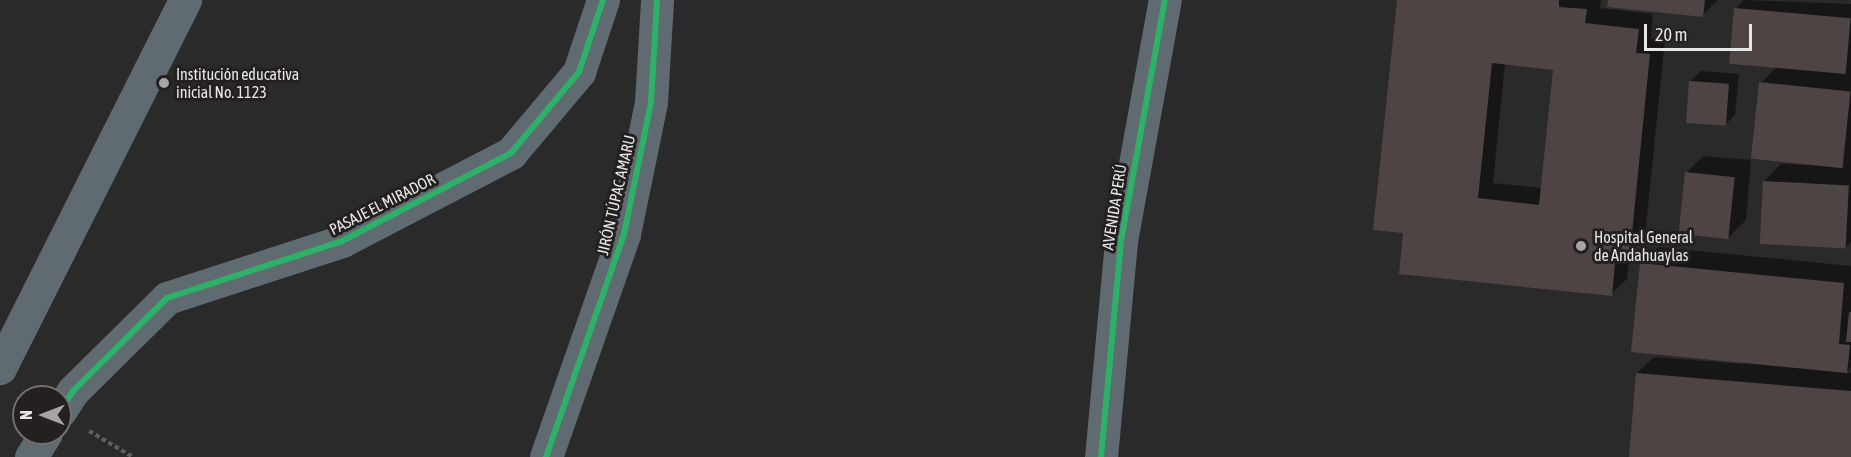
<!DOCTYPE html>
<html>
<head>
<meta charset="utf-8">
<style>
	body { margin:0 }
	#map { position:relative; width:1851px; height:457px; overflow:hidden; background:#2b2a2a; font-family:"Asap Condensed",sans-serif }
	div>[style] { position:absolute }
	.shadow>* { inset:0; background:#0007 }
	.building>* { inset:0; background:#4d4443; transform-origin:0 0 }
	.path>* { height:4px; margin-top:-2px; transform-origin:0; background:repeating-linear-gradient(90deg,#5b6064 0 4.5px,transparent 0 7.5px) }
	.minor>* { height:33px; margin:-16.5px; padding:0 16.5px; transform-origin:16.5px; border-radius:16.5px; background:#5f6a71 }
	.cycleway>* { height:6px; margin:-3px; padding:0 3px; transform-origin:3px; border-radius:3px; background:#2db169 }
	.dots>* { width:16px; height:16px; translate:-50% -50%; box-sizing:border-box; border:3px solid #23201f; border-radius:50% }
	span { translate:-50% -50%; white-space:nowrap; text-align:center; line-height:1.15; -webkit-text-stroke:6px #23201f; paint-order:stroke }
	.poi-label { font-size:16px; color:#e8e6e6 }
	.left { translate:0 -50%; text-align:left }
	.street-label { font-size:16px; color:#e8e6e6 }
	.north { position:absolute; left:12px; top:385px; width:60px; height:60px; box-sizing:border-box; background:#23201f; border:2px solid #726f6f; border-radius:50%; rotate:270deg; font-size:16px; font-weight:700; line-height:24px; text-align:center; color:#e8e6e6 }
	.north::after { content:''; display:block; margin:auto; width:21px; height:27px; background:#a6a4a4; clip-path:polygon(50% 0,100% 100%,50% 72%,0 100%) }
	.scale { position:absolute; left:1644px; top:24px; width:108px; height:27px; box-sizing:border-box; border:3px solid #e8e6e6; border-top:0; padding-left:8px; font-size:18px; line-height:21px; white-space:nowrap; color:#e8e6e6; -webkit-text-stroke:4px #23201f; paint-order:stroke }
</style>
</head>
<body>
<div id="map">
	<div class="shadow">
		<div style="clip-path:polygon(evenodd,1398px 0,1601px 0,1600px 8px,1653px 14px,1651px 38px,1665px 39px,1645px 236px,1630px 251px,1627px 279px,1611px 294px,1405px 231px,1398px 0,1505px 63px,1554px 68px,1542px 188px,1493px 183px,1505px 63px)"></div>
		<div style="clip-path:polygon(1609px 0,1718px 0,1703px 15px)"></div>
		<div style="clip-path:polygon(1744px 0,1851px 4px,1851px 242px,1845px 248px,1764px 181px,1781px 164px,1845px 166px,1761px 83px,1777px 66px,1735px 9px)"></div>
		<div style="clip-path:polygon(1701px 71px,1739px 74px,1735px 115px,1724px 126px,1690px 81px)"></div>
		<div style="clip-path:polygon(1703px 156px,1751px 160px,1746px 220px,1729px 237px,1686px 173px)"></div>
		<div style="clip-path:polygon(1658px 247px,1851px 266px,1851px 367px,1845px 373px,1851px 373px,1851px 457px,1637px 373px,1654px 357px,1744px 364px,1641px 264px)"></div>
	</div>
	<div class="building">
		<div style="clip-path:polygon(evenodd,1397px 0,1559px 0,1559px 7px,1587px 9px,1585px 23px,1639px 29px,1636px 53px,1650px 54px,1630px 253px,1616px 252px,1612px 296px,1399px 274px,1403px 233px,1373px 230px,1397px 0,1492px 63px,1553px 70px,1539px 205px,1478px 198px,1492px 63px)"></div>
		<div style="clip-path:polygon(1608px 0,1705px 0,1703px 17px,1607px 7px)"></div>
		<div style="left:1734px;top:8px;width:117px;height:56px;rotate:5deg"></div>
		<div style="left:1689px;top:81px;width:40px;height:42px;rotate:4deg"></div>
		<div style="left:1759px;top:82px;width:92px;height:77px;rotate:6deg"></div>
		<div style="left:1685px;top:172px;width:50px;height:62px;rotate:6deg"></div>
		<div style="left:1763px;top:181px;width:86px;height:63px;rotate:3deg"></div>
		<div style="clip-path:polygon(1640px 263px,1844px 283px,1839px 344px,1850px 345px,1847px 373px,1631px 352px)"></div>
		<div style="clip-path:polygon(1849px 312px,1851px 312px,1851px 342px,1846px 342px)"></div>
		<div style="clip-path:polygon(1636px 373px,1851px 391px,1851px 457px,1629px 457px)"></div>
	</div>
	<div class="path">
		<div style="left:89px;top:431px;width:51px;rotate:30.6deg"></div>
	</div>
	<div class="minor">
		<div style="left:0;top:368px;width:412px;rotate:-63.3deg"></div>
		<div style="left:60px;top:411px;width:24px;rotate:-57deg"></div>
		<div style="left:73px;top:391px;width:132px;rotate:-44.7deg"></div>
		<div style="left:167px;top:298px;width:184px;rotate:-18deg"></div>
		<div style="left:342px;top:241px;width:191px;rotate:-27.5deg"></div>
		<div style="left:511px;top:153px;width:106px;rotate:-50deg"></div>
		<div style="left:579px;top:72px;width:76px;rotate:-71.6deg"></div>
		<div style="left:31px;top:457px;width:28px;rotate:-58deg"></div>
		<div style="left:546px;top:457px;width:236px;rotate:-70.7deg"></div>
		<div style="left:624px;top:234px;width:135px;rotate:-78.4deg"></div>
		<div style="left:651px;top:102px;width:102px;rotate:-86.6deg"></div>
		<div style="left:1101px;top:457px;width:217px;rotate:-84.7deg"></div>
		<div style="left:1121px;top:241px;width:245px;rotate:-79.7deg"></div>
	</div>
	<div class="cycleway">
		<div style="left:60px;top:411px;width:24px;rotate:-57deg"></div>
		<div style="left:73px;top:391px;width:132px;rotate:-44.7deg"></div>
		<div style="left:167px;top:298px;width:184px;rotate:-18deg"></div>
		<div style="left:342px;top:241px;width:191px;rotate:-27.5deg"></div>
		<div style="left:511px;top:153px;width:106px;rotate:-50deg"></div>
		<div style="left:579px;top:72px;width:76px;rotate:-71.6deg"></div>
		<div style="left:546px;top:457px;width:236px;rotate:-70.7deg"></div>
		<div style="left:624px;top:234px;width:135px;rotate:-78.4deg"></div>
		<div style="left:651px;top:102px;width:102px;rotate:-86.6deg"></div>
		<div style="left:1101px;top:457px;width:217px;rotate:-84.7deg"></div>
		<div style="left:1121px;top:241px;width:245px;rotate:-79.7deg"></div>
	</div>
	<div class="dots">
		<div style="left:164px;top:83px;background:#a6a4a4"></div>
		<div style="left:1581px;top:246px;background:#a6a4a4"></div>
	</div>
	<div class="poi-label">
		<span class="left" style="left:176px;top:83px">Institución educativa<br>inicial No. 1123</span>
		<span class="left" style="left:1594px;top:246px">Hospital General<br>de Andahuaylas</span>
	</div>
	<div class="street-label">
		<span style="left:616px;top:195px;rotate:-77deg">JIRÓN TÚPAC AMARU</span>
		<span style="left:382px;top:204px;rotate:-27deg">PASAJE EL MIRADOR</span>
		<span style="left:1114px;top:207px;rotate:-81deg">AVENIDA PERÚ</span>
	</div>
	<div class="north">N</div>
	<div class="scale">20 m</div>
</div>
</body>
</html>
